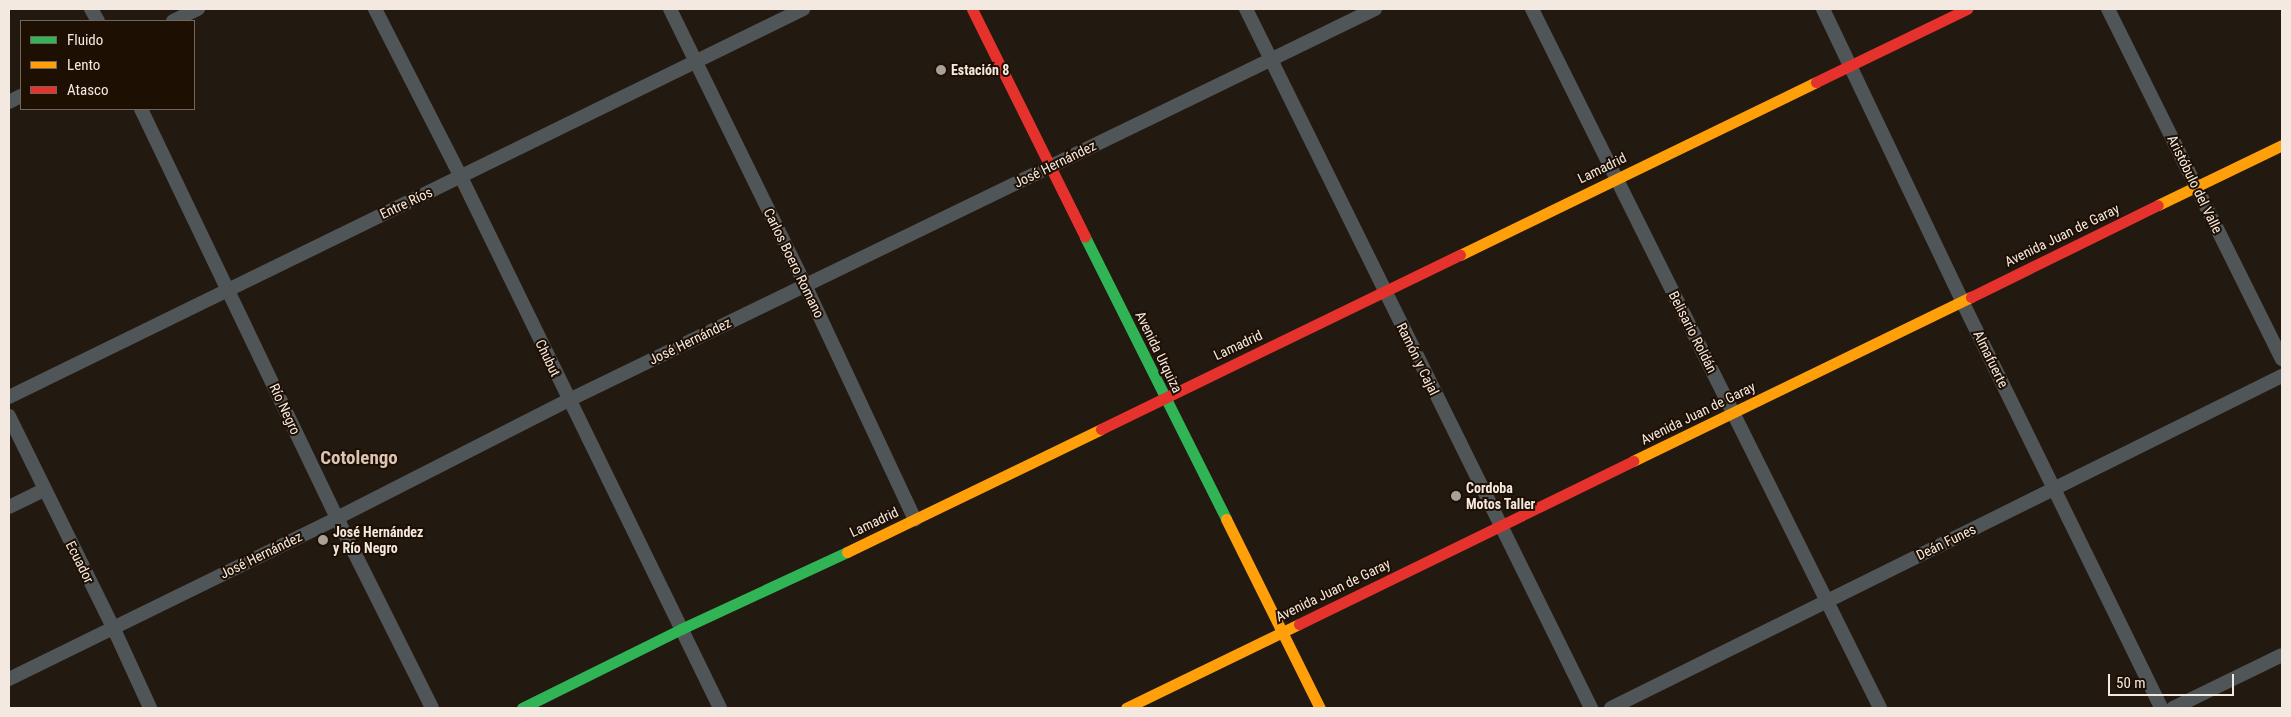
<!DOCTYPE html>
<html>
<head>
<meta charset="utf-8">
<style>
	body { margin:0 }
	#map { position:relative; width:2291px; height:717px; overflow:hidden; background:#221911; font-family:"Roboto Condensed",sans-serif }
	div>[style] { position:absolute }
	.street>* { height:14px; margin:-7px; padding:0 7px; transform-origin:7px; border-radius:7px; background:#505558 }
	.fast>* { height:11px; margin:-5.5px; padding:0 5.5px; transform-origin:5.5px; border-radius:5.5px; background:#30b455 }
	.slow>* { height:11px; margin:-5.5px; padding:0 5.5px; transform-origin:5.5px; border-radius:5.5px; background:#ff9f0a }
	.jam>* { height:11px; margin:-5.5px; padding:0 5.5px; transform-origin:5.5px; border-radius:5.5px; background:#e5322d }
	.dots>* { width:14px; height:14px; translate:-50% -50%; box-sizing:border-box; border:2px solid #1e0f03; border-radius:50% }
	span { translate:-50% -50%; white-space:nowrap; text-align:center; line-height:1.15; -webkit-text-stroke:4px #1e0f03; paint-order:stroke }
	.poi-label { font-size:14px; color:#f4e9e0; font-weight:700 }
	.left { translate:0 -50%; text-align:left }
	.street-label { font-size:14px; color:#f4e9e0 }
	.district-label { font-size:19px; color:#dac4b3; font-weight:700 }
	.frame { position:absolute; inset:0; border:10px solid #f4e9e0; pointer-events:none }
	.legend { position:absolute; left:20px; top:20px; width:175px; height:90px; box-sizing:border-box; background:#1e0f03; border:1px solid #74665b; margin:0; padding:6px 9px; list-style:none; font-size:15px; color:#f4e9e0 }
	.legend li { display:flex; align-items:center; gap:10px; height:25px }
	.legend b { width:25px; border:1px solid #74665b }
	.scale { position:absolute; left:2108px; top:674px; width:126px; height:22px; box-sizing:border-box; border:2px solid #f4e9e0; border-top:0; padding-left:6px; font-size:15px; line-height:18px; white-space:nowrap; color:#f4e9e0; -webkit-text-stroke:4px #1e0f03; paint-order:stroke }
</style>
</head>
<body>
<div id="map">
	<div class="street">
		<div style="left:91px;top:9px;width:14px;rotate:60deg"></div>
		<div style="left:375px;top:9px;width:189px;rotate:62.9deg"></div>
		<div style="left:461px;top:177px;width:591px;rotate:64deg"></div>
		<div style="left:670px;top:9px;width:307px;rotate:63.9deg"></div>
		<div style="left:805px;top:285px;width:259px;rotate:64.9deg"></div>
		<div style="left:1246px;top:9px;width:780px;rotate:63.73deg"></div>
		<div style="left:1532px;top:9px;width:781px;rotate:63.53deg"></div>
		<div style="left:1823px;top:9px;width:323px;rotate:64.5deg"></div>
		<div style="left:1962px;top:301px;width:453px;rotate:63.9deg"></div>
		<div style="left:2108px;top:9px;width:391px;rotate:63.6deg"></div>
		<div style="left:173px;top:21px;width:28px;rotate:-26deg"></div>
		<div style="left:9px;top:102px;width:13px;rotate:-27deg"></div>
		<div style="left:141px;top:109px;width:454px;rotate:64.4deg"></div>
		<div style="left:337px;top:518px;width:212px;rotate:63.4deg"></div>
		<div style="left:9px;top:397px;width:884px;rotate:-26.04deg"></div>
		<div style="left:9px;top:416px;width:235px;rotate:63.8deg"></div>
		<div style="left:113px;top:627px;width:89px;rotate:65.4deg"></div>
		<div style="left:9px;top:507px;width:39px;rotate:-26deg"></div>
		<div style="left:9px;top:679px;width:365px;rotate:-26.1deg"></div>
		<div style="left:337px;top:518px;width:260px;rotate:-27deg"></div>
		<div style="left:569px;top:400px;width:896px;rotate:-25.88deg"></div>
		<div style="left:1611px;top:708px;width:749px;rotate:-26.33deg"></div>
		<div style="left:2173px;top:708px;width:121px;rotate:-25.9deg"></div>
	</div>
	<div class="fast">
		<div style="left:1085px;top:237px;width:315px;rotate:63.4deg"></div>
		<div style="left:522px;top:708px;width:178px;rotate:-26.4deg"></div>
		<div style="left:681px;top:629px;width:183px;rotate:-24.9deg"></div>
	</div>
	<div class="slow">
		<div style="left:2158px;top:205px;width:138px;rotate:-25.8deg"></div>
		<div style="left:1460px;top:255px;width:396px;rotate:-25.9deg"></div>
		<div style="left:1633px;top:461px;width:376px;rotate:-25.9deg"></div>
		<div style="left:1226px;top:519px;width:211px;rotate:63.6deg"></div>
		<div style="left:847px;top:552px;width:282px;rotate:-25.8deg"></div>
		<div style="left:1126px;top:708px;width:192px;rotate:-25.9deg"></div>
	</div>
	<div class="jam">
		<div style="left:972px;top:9px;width:254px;rotate:63.6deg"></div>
		<div style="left:1816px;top:82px;width:168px;rotate:-25.8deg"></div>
		<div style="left:1971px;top:297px;width:208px;rotate:-26.2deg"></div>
		<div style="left:1101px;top:429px;width:399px;rotate:-25.9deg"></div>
		<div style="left:1299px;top:624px;width:372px;rotate:-26deg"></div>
	</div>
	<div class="dots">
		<div style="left:941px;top:70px;background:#aaa098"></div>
		<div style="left:1456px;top:496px;background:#aaa098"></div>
		<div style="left:323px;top:540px;background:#aaa098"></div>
	</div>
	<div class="poi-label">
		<span class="left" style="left:951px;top:70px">Estación 8</span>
		<span class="left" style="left:1466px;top:496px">Cordoba<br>Motos Taller</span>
		<span class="left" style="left:333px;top:540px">José Hernández<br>y Río Negro</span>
	</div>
	<div class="street-label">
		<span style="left:1055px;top:164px;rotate:-26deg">José Hernández</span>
		<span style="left:1602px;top:168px;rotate:-26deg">Lamadrid</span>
		<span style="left:2195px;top:184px;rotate:64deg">Aristóbulo del Valle</span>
		<span style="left:406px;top:203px;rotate:-25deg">Entre Ríos</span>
		<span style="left:2062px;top:235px;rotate:-26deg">Avenida Juan de Garay</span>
		<span style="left:794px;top:263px;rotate:64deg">Carlos Boero Romano</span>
		<span style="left:1693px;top:332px;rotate:63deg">Belisario Roldán</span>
		<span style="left:690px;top:341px;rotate:-26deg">José Hernández</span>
		<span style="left:1238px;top:345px;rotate:-25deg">Lamadrid</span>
		<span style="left:1159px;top:352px;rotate:64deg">Avenida Urquiza</span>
		<span style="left:548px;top:358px;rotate:64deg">Chubut</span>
		<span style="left:1418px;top:359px;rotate:64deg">Ramón y Cajal</span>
		<span style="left:1991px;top:359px;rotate:64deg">Almafuerte</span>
		<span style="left:285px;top:409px;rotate:65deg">Río Negro</span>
		<span style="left:1698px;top:413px;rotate:-26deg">Avenida Juan de Garay</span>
		<span style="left:874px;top:522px;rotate:-25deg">Lamadrid</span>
		<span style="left:1946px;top:542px;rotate:-26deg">Deán Funes</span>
		<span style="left:261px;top:555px;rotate:-26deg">José Hernández</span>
		<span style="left:80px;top:562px;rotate:63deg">Ecuador</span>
		<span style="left:1333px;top:590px;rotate:-26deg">Avenida Juan de Garay</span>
	</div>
	<div class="district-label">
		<span style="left:359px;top:458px">Cotolengo</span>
	</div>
	<div class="frame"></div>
	<ul class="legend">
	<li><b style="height:6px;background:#30b455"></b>Fluido</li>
	<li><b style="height:6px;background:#ff9f0a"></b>Lento</li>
	<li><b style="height:6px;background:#e5322d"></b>Atasco</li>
	</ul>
	<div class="scale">50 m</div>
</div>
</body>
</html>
